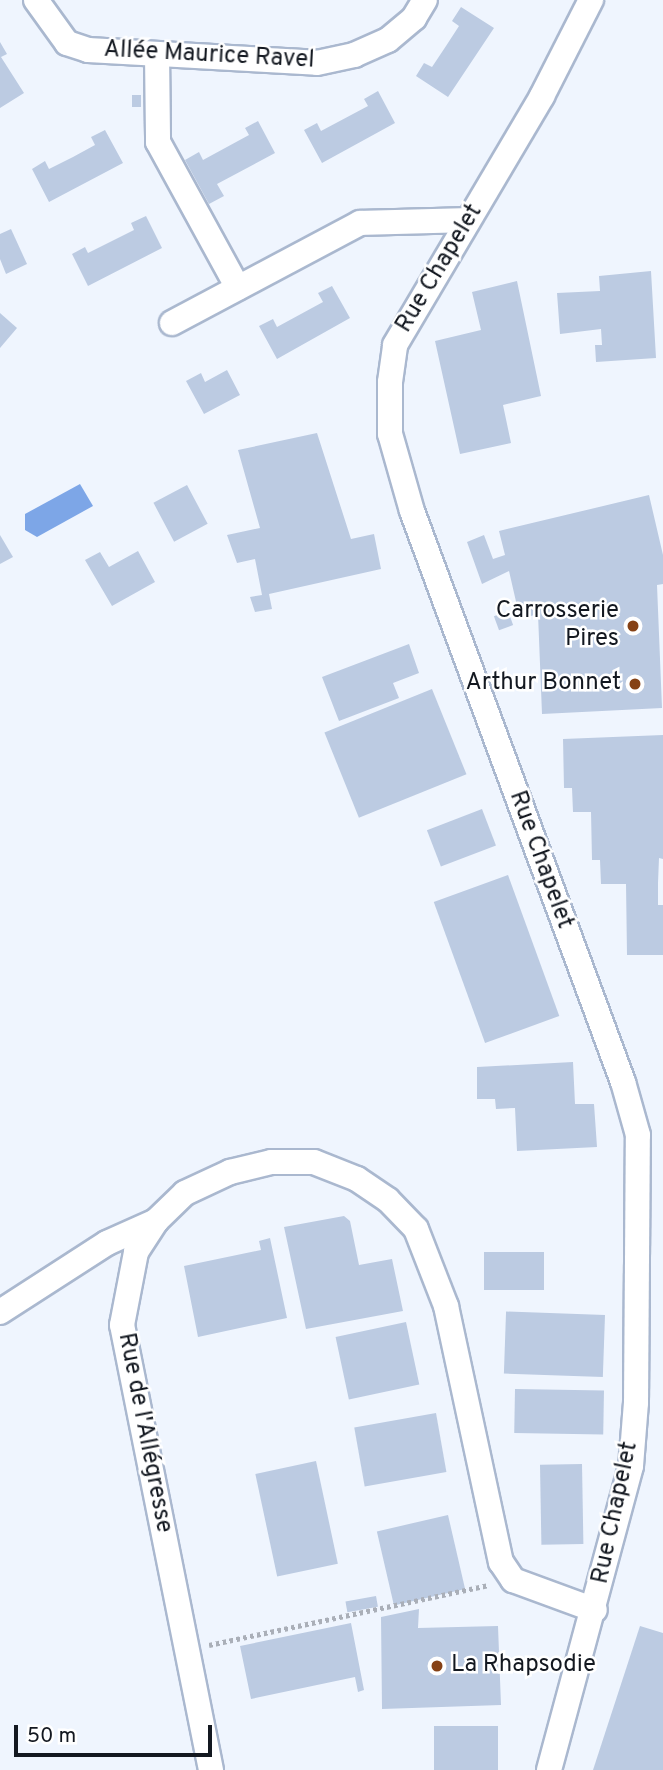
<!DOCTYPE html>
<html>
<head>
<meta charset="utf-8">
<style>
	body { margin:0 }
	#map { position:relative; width:663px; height:1770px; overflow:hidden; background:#eff5fe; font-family:Overpass,sans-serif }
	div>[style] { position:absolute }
	.water>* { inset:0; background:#7da6e7 }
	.building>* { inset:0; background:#bccbe2; transform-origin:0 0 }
	.path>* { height:4.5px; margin-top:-2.25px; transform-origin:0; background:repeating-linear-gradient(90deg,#aaafb8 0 3.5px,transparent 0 7px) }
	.roads { filter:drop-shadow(2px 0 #aab8cf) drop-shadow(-2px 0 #aab8cf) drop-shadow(0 2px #aab8cf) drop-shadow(0 -2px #aab8cf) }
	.street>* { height:24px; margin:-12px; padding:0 12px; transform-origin:12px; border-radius:12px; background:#fff }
	.dots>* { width:19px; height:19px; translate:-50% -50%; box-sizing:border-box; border:4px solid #fff; border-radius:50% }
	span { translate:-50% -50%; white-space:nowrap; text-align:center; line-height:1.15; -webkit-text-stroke:5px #fff; paint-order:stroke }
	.street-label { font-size:24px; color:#131820 }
	.poi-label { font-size:24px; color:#131820 }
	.right { translate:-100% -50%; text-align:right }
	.left { translate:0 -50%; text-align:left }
	.scale { position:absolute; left:14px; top:1725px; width:198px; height:32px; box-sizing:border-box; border:4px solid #131820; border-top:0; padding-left:9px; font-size:21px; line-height:24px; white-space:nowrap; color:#131820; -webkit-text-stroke:5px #fff; paint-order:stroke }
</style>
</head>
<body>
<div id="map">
	<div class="water">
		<div style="clip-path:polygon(80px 484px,93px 506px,37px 537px,25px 530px,25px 514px)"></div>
	</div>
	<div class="building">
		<div style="clip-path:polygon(461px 7px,494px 28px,448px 97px,416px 76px,424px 63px,432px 67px,446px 46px,459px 26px,452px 21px)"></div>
		<div style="clip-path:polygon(0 42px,7px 54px,1px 57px,24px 93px,0 108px)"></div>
		<div style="clip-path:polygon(378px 91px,395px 123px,322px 163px,304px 130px,317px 123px,321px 131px,368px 106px,364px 99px)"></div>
		<div style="left:132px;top:95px;width:9px;height:12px"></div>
		<div style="clip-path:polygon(258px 121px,275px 153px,217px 184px,224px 196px,209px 204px,185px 160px,199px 152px,203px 160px,249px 135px,245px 128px)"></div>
		<div style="clip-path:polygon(105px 130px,123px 163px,49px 202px,32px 169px,45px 161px,49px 169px,73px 157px,95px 145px,91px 137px)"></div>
		<div style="clip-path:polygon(146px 216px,162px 248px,88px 286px,72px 254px,85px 247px,88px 253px,134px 230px,131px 223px)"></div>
		<div style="clip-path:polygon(11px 229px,27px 264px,6px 274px,0 259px,0 234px)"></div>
		<div style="clip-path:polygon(651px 271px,656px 358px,596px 362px,595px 345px,602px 345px,601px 329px,560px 334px,557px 293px,600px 291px,599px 276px)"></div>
		<div style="clip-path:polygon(517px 281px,541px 396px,503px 405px,511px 443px,460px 454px,435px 341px,481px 330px,472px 292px)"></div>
		<div style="clip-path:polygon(332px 286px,350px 318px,277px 359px,259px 326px,273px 319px,277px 327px,323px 302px,318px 293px)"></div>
		<div style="clip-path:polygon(0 313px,17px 328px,0 348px)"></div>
		<div style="clip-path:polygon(227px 370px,240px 395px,204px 414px,186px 381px,201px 373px,205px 382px)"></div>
		<div style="clip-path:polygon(317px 433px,351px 539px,374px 534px,381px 569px,269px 594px,272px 609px,255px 612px,250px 597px,262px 595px,255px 559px,237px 563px,227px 535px,260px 528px,238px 450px)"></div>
		<div style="left:187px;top:485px;width:44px;height:38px;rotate:62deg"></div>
		<div style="clip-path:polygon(649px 495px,663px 555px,663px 584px,657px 585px,662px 708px,542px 714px,538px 614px,520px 619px,509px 571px,482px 584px,467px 542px,484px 535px,493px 559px,505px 555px,499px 531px)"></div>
		<div style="clip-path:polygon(0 535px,13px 557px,0 564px)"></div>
		<div style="clip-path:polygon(138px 551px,155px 582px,112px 606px,85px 560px,100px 552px,109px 567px)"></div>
		<div style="left:508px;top:611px;width:15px;height:15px;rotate:70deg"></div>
		<div style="clip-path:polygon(409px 644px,419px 673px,393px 683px,399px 698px,339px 721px,322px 677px)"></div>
		<div style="left:432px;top:689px;width:92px;height:116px;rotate:68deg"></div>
		<div style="clip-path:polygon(663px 735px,663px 859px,659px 858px,658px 883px,658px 905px,663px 905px,663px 955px,627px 955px,626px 884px,601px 884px,600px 860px,592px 860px,591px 812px,573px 812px,572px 788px,564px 788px,563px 739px)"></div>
		<div style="left:482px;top:809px;width:39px;height:59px;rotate:69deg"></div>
		<div style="left:508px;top:875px;width:150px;height:79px;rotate:70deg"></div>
		<div style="clip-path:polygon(573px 1062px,575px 1104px,594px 1104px,597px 1147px,517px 1151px,515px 1108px,496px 1109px,495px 1099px,477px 1099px,477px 1067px)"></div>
		<div style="clip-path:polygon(344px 1216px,350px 1221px,359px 1265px,392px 1259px,403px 1311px,306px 1329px,284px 1227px)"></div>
		<div style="clip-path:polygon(270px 1238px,287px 1318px,198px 1337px,184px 1266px,261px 1250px,259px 1241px)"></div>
		<div style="left:484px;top:1252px;width:60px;height:38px"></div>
		<div style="left:605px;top:1315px;width:62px;height:99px;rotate:92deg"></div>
		<div style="left:406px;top:1322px;width:64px;height:72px;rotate:78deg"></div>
		<div style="left:515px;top:1389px;width:89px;height:44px;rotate:1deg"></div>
		<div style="left:436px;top:1413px;width:60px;height:83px;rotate:80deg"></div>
		<div style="left:316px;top:1461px;width:105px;height:62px;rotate:78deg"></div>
		<div style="left:582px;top:1464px;width:80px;height:42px;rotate:89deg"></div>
		<div style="left:448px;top:1515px;width:76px;height:73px;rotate:77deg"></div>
		<div style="left:376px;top:1596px;width:11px;height:31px;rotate:80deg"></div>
		<div style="clip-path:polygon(419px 1609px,418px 1628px,498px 1626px,501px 1705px,382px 1709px,381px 1617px)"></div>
		<div style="clip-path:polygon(351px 1623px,364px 1690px,358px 1692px,355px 1677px,251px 1699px,240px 1646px)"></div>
		<div style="clip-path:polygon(640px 1626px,663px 1633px,663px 1770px,593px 1770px)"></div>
		<div style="left:498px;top:1726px;width:44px;height:64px;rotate:90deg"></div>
	</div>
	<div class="path">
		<div style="left:209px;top:1645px;width:285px;rotate:-12.1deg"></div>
	</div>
	<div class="roads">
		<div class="street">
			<div style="left:36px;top:0;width:53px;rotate:54.2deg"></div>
			<div style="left:67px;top:43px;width:22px;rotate:18deg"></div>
			<div style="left:88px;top:50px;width:229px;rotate:3.2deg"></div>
			<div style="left:317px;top:63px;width:38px;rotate:-12deg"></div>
			<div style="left:354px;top:55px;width:37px;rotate:-24deg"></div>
			<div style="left:388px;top:40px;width:34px;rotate:-40deg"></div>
			<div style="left:414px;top:18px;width:21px;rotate:-59deg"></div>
			<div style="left:157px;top:54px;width:88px;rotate:89.3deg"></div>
			<div style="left:158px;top:142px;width:166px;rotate:61.3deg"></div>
			<div style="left:172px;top:323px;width:213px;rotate:-28deg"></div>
			<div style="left:360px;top:223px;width:108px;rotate:-1.6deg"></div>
			<div style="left:0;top:1312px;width:127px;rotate:-32.8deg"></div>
			<div style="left:107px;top:1243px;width:54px;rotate:-24.2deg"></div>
			<div style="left:211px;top:1770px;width:454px;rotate:-101.3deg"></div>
			<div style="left:122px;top:1325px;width:74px;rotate:-79.1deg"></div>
			<div style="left:136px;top:1252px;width:37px;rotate:-57deg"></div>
			<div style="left:156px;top:1221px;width:40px;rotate:-44deg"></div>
			<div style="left:185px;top:1193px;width:50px;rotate:-25deg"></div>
			<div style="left:230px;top:1172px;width:42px;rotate:-13.7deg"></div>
			<div style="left:271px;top:1162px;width:43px"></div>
			<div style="left:314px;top:1162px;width:46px;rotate:21.6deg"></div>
			<div style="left:357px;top:1179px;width:37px;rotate:34deg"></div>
			<div style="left:388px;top:1200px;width:40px;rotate:46deg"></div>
			<div style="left:416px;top:1229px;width:83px;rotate:68.7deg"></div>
			<div style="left:446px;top:1306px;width:262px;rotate:77.9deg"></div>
			<div style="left:501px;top:1562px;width:22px;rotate:56deg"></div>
			<div style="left:513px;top:1580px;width:87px;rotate:20.1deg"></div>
			<div style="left:549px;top:1770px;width:315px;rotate:-74.9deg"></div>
			<div style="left:631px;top:1466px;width:63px;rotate:-85.5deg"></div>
			<div style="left:636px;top:1403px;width:268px;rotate:-89.6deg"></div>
			<div style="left:638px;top:1135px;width:55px;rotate:-105.8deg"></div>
			<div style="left:623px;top:1082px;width:609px;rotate:-110.28deg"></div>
			<div style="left:412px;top:511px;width:80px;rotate:-105.9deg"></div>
			<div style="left:390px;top:434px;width:52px;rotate:-90deg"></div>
			<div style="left:390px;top:382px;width:37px;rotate:-82deg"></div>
			<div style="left:395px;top:345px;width:289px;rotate:-59.4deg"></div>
			<div style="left:542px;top:96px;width:108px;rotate:-63deg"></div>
		</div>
	</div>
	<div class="dots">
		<div style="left:633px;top:626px;background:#854115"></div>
		<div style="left:635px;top:684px;background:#854115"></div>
		<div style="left:437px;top:1666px;background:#854115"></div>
	</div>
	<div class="street-label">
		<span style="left:209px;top:56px;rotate:3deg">Allée Maurice Ravel</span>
		<span style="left:440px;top:269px;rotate:-59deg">Rue Chapelet</span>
		<span style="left:540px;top:860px;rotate:70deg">Rue Chapelet</span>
		<span style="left:144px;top:1433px;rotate:79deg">Rue de l'Allégresse</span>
		<span style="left:616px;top:1513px;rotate:-78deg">Rue Chapelet</span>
	</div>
	<div class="poi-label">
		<span class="right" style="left:619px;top:626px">Carrosserie<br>Pires</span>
		<span class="right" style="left:621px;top:684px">Arthur Bonnet</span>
		<span class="left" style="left:451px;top:1666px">La Rhapsodie</span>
	</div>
	<div class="scale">50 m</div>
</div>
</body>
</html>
